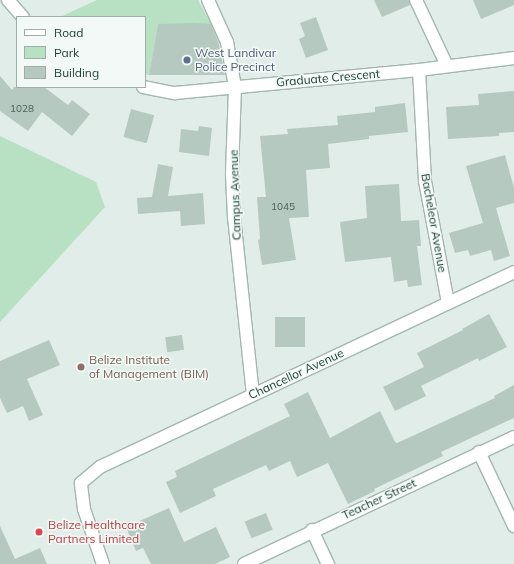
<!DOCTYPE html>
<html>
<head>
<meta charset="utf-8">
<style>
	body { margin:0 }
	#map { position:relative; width:514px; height:564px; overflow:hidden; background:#e1ede8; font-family:Mulish,sans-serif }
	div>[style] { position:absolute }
	.green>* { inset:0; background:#b8e1c3 }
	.building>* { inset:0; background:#b6c9c1; transform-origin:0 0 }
	.roads { filter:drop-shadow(1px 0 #a3b6b0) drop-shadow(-1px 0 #a3b6b0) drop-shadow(0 1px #a3b6b0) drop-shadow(0 -1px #a3b6b0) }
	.minor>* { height:12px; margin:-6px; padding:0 6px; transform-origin:6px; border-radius:6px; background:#fff }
	.tertiary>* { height:12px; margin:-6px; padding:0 6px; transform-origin:6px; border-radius:6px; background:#fff }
	.dots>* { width:11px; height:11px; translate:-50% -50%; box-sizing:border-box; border:2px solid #f2f9f6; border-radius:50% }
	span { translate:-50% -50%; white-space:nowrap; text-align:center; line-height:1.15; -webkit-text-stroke:3px #f2f9f6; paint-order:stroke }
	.number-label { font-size:10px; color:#45625a }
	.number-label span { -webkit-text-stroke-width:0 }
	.service-label { font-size:12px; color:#4e5e75 }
	.left { translate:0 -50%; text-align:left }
	.street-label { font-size:12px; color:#1f4038 }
	.education-label { font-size:12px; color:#785e54 }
	.health-label { font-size:12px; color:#be3a42 }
	.legend { position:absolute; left:16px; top:16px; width:130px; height:72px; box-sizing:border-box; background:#f2f9f6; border:1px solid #9eafaa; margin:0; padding:5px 7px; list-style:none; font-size:12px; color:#1f4038 }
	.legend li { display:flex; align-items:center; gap:8px; height:20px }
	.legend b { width:20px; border:1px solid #9eafaa }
</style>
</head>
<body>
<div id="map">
	<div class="green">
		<div style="clip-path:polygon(97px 0,198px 0,211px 24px,158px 24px,149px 75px,145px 74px,145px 17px,60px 17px)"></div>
		<div style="clip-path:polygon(0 136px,96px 182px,105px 207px,0 322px)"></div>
	</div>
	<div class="building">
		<div style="clip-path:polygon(374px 0,409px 0,410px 5px,382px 17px)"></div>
		<div style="clip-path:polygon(473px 0,514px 0,514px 5px,481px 19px)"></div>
		<div style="clip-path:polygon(316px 17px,328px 50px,306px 58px,299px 39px,305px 36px,300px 23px)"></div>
		<div style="clip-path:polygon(195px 23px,211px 24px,219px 44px,225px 75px,149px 75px,158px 24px)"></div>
		<div style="clip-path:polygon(0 76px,12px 90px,14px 87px,44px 87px,68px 105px,72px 100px,90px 114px,72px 136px,42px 112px,28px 131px,0 111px)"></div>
		<div style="clip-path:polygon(514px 91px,514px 132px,499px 133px,499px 136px,448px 139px,446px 107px,479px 105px,478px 94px)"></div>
		<div style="clip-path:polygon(405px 103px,408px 132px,369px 136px,369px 139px,328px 144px,330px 168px,306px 170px,309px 217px,289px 218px,296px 260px,262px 265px,258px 240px,260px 239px,257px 197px,266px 197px,260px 136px,288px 134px,287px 129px,338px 125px,337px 116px,375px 112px,375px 107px)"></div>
		<div style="left:131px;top:109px;width:24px;height:29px;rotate:15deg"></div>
		<div style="clip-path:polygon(199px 126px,212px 128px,209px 156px,179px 152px,181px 129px,198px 131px)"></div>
		<div style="clip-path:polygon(505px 155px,514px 188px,514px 203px,496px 208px,510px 256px,494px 261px,491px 250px,470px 256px,468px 250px,455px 253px,449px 233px,483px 223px,466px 166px)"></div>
		<div style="clip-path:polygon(158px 164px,173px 167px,168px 196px,203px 193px,205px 224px,181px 226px,180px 211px,138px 214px,137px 198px,152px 197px)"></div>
		<div style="clip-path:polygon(399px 184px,401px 221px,419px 220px,421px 246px,417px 246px,422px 285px,408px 287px,407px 280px,394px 282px,391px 257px,345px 262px,340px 222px,367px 218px,365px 186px)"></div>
		<div style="clip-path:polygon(489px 314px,507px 347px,479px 361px,478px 358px,421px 386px,426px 396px,395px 411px,383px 387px,424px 367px,417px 353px,463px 330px,462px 329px)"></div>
		<div style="left:275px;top:317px;width:30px;height:30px"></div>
		<div style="left:182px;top:335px;width:15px;height:17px;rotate:82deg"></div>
		<div style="clip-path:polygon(49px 340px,60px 365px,27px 379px,43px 415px,29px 421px,23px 406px,7px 413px,0 398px,0 361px)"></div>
		<div style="clip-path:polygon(514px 385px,514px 418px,441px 452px,443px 456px,374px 489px,375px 491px,348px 504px,328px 463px,297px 477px,290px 461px,269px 471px,266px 465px,213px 489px,216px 496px,180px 513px,166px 482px,177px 477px,175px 471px,290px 416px,284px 404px,308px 392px,330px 438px,380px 411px,395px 442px,397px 443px,495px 398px,494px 396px)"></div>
		<div style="clip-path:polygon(169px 508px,184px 542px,216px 527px,230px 557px,215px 564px,151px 564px,143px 548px,136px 551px,126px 527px)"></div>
		<div style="left:266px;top:513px;width:18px;height:23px;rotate:68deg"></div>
		<div style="clip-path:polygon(0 526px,15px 559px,40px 548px,47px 564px,0 564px)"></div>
	</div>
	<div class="roads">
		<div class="minor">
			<div style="left:8px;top:0;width:23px;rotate:49deg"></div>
			<div style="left:208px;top:0;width:46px;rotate:65.7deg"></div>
			<div style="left:227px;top:42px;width:46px;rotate:79.9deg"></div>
			<div style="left:235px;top:87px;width:88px;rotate:92deg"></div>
			<div style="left:232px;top:175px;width:42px;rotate:87.3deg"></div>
			<div style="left:234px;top:217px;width:178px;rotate:83.9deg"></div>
			<div style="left:416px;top:0;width:73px;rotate:64.8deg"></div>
			<div style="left:419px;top:70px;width:111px;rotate:86.9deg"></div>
			<div style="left:425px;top:181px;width:124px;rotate:79.3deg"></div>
			<div style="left:143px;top:87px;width:33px;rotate:11deg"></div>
			<div style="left:175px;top:93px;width:245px;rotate:-5.4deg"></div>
			<div style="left:419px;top:70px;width:96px;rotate:-7.2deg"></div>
			<div style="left:479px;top:452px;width:82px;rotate:64.7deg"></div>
			<div style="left:312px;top:530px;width:38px;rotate:65deg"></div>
		</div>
		<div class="tertiary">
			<div style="left:103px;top:564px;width:58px;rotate:-109.1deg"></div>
			<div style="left:84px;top:509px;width:26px;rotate:-97deg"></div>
			<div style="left:81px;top:483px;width:25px;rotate:-40deg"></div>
			<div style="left:100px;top:467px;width:458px;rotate:-25.2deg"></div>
			<div style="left:244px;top:564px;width:298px;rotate:-25.2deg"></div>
		</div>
	</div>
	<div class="dots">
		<div style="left:187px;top:60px;background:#5c6f8a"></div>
		<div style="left:81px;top:367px;background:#8d6e63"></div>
		<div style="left:39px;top:532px;background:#e0444e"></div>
	</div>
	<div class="number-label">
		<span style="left:22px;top:109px">1028</span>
		<span style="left:283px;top:207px">1045</span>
	</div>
	<div class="service-label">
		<span class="left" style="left:195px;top:60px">West Landivar<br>Police Precinct</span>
	</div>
	<div class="street-label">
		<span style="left:328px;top:78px;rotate:-5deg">Graduate Crescent</span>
		<span style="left:235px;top:195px;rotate:-92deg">Campus Avenue</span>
		<span style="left:434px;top:223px;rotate:80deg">Bacheleor Avenue</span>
		<span style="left:296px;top:374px;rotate:-25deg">Chancellor Avenue</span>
		<span style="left:379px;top:499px;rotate:-25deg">Teacher Street</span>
	</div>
	<div class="education-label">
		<span class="left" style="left:89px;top:367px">Belize Institute<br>of Management (BIM)</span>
	</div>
	<div class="health-label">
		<span class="left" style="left:48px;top:532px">Belize Healthcare<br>Partners Limited</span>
	</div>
	<ul class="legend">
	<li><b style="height:5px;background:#fff"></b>Road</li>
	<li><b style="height:11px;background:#b8e1c3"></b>Park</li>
	<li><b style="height:11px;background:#b6c9c1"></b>Building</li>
	</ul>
</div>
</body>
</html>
